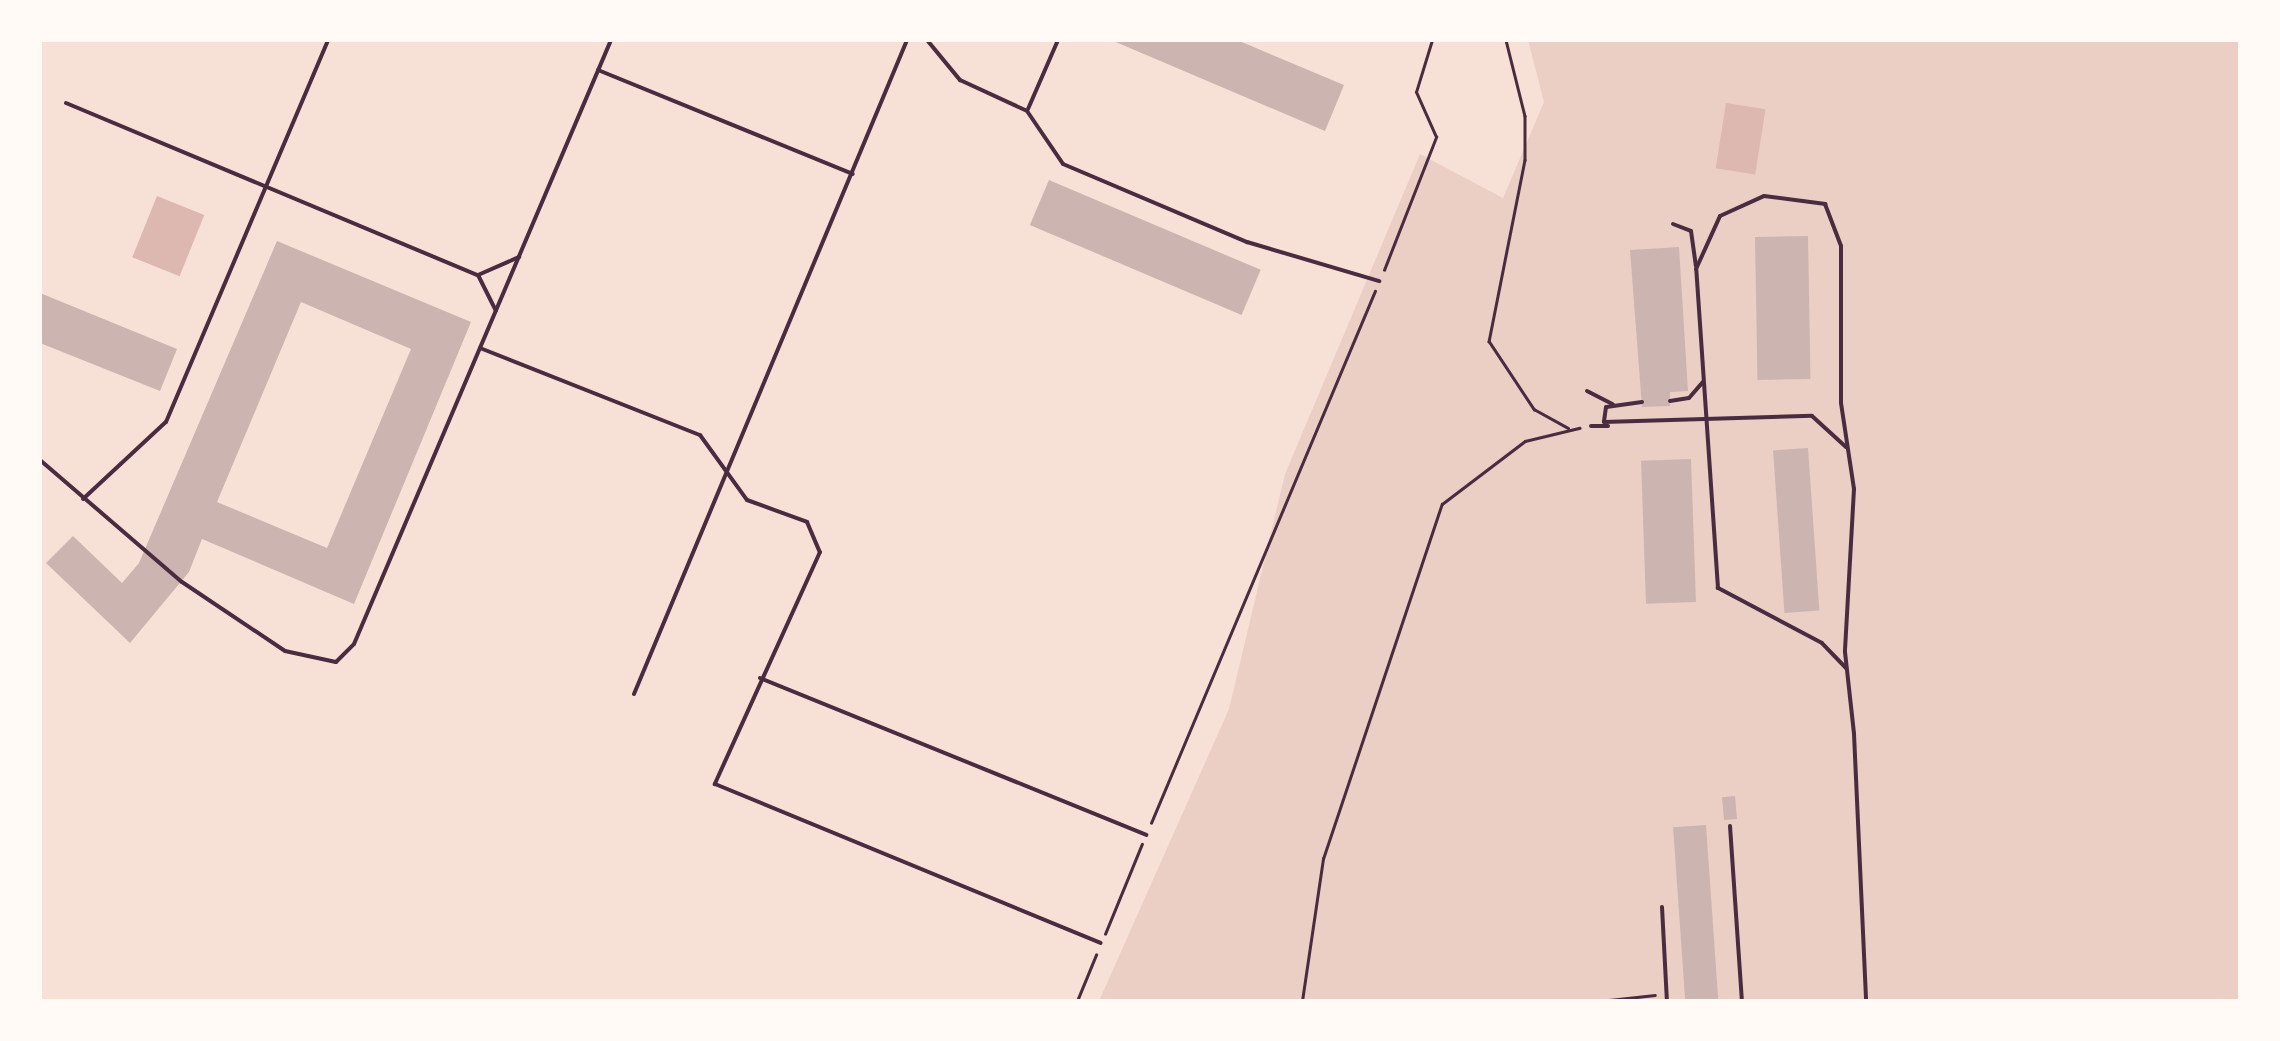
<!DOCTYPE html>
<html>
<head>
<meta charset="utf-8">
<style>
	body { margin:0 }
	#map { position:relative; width:2280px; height:1041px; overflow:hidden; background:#f7e1d7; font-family:Rubik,sans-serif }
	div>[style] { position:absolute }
	.green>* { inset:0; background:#ebcfc5 }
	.water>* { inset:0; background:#dcb8b0; transform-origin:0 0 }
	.building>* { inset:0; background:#ccb4b1; transform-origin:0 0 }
	.path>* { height:2.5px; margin:-1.25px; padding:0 1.25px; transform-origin:1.25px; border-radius:1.25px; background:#4a2c40 }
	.service>* { height:4px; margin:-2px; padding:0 2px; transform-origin:2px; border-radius:2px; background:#4a2c40 }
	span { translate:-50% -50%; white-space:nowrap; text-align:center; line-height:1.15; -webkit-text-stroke:10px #fffaf5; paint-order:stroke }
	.frame { position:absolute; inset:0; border:42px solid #fffaf5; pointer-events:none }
</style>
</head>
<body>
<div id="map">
	<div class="green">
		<div style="clip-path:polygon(1528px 40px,2240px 40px,2240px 1001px,1099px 1001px,1229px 709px,1285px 474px,1420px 154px,1503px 198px,1544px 102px)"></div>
	</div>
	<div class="water">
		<div style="left:1726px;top:103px;width:40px;height:66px;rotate:9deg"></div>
		<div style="left:157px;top:196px;width:51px;height:66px;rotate:22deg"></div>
	</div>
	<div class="building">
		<div style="clip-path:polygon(1111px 40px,1237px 40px,1344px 85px,1325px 131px)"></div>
		<div style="left:1049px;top:180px;width:230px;height:49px;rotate:23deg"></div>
		<div style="left:1808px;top:236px;width:143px;height:53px;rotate:89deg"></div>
		<div style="clip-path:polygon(evenodd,277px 241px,471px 322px,354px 604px,202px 539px,189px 572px,130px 643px,46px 563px,73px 536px,122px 583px,139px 563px,277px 241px,301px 302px,411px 349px,327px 548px,217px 502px,301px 302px)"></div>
		<div style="clip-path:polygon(1679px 247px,1688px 391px,1670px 392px,1670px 406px,1642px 407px,1630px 250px)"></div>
		<div style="clip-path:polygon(40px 293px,177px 349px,160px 391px,40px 343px)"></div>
		<div style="left:1808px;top:448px;width:163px;height:35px;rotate:86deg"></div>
		<div style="left:1691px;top:459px;width:143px;height:50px;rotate:88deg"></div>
		<div style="left:1735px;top:796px;width:23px;height:13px;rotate:85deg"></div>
		<div style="left:1706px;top:825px;width:176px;height:33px;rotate:86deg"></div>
	</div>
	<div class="path">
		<div style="left:1506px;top:40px;width:78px;rotate:76deg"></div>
		<div style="left:1525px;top:116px;width:44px;rotate:90deg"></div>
		<div style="left:1525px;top:160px;width:185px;rotate:101.2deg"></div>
		<div style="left:1489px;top:341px;width:82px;rotate:56.5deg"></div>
		<div style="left:1534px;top:409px;width:39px;rotate:29deg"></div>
		<div style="left:1384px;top:270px;width:143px;rotate:-68.6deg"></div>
		<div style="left:1436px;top:137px;width:49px;rotate:-114deg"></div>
		<div style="left:1416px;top:92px;width:54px;rotate:-72.9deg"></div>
		<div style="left:1151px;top:823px;width:577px;rotate:-67.17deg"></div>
		<div style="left:1105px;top:934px;width:97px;rotate:-67.7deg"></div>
		<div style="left:1077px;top:1001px;width:50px;rotate:-67.6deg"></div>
		<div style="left:1302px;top:1001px;width:144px;rotate:-81.6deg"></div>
		<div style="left:1323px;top:859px;width:374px;rotate:-71.5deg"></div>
		<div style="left:1442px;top:504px;width:104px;rotate:-37.2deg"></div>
		<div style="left:1525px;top:441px;width:56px;rotate:-13.5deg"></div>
		<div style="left:1600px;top:1001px;width:55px;rotate:-6.2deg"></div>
	</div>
	<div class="service">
		<div style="left:927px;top:40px;width:52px;rotate:50.5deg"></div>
		<div style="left:960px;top:80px;width:74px;rotate:24.8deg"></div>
		<div style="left:1027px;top:111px;width:64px;rotate:55.8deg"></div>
		<div style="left:1063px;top:164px;width:200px;rotate:23deg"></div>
		<div style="left:1247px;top:242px;width:138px;rotate:16.5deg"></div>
		<div style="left:598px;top:70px;width:275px;rotate:22.2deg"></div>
		<div style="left:66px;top:103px;width:446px;rotate:22.7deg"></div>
		<div style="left:478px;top:275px;width:40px;rotate:63.4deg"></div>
		<div style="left:1028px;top:109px;width:75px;rotate:-66.5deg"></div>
		<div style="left:1673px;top:224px;width:19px;rotate:21deg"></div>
		<div style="left:1691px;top:231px;width:35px;rotate:82deg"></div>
		<div style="left:478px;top:275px;width:45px;rotate:-23.7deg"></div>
		<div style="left:480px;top:348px;width:237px;rotate:21.6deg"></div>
		<div style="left:700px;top:435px;width:80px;rotate:54.1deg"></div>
		<div style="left:747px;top:500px;width:64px;rotate:20.1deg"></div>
		<div style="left:807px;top:522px;width:33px;rotate:67deg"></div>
		<div style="left:820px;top:552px;width:255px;rotate:114.4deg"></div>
		<div style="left:715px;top:784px;width:417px;rotate:22.4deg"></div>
		<div style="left:1587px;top:391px;width:29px;rotate:27deg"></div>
		<div style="left:1670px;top:401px;width:19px;rotate:-9deg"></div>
		<div style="left:1689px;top:398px;width:21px;rotate:-49deg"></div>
		<div style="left:1642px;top:402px;width:36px;rotate:172deg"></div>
		<div style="left:1606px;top:407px;width:15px;rotate:98deg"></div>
		<div style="left:1604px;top:422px;width:208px;rotate:-1.7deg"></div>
		<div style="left:1812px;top:416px;width:46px;rotate:42.4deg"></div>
		<div style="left:1591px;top:426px;width:17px"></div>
		<div style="left:40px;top:460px;width:187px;rotate:40.7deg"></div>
		<div style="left:182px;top:582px;width:124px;rotate:33.8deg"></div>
		<div style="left:285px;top:651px;width:52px;rotate:12.2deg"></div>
		<div style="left:336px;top:662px;width:25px;rotate:-45deg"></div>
		<div style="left:354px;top:644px;width:656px;rotate:-66.95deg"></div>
		<div style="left:83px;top:499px;width:113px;rotate:-42.9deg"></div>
		<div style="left:166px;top:422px;width:415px;rotate:-67deg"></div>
		<div style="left:1846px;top:668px;width:35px;rotate:-134deg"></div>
		<div style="left:1822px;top:643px;width:118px;rotate:-152.1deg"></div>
		<div style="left:1718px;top:588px;width:320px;rotate:-93.9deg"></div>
		<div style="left:1696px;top:269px;width:58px;rotate:-65.6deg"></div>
		<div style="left:1720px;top:216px;width:48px;rotate:-24.4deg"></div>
		<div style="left:1764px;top:196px;width:62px;rotate:7.5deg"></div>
		<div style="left:1825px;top:204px;width:45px;rotate:69.1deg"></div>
		<div style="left:1841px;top:246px;width:157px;rotate:90deg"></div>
		<div style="left:1841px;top:403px;width:87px;rotate:81.4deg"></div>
		<div style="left:1854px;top:489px;width:163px;rotate:93.2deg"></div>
		<div style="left:1845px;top:652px;width:82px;rotate:83.7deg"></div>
		<div style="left:1854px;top:734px;width:267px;rotate:87.4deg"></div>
		<div style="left:760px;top:678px;width:417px;rotate:22.1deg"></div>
		<div style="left:634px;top:694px;width:709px;rotate:-67.34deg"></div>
		<div style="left:1730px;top:826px;width:175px;rotate:86.1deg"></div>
		<div style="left:1662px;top:907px;width:94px;rotate:87deg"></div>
	</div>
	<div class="frame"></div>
</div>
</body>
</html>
